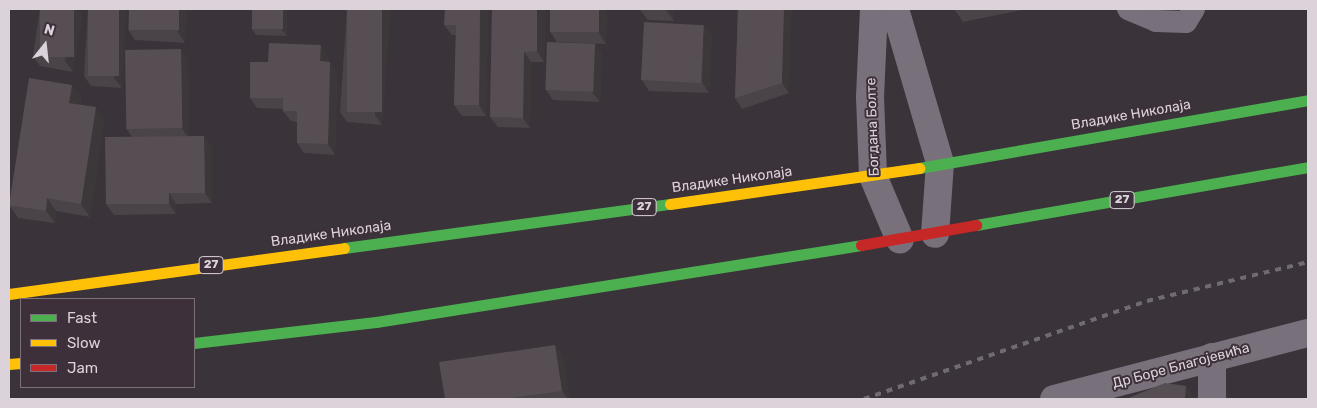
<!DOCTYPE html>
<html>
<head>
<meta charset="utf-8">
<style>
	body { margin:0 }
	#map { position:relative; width:1317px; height:408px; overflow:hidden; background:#3a3339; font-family:Rubik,sans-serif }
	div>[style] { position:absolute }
	.lane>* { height:22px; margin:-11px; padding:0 11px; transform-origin:11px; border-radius:11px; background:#78717c }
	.street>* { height:28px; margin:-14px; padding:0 14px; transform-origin:14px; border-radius:14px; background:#78717c }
	.fast>* { height:11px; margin:-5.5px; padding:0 5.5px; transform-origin:5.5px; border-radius:5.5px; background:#4caf50 }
	.slow>* { height:11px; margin:-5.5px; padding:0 5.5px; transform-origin:5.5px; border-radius:5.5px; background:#ffc107 }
	.jam>* { height:11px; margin:-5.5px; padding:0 5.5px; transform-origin:5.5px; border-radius:5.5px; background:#c62828 }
	.rail>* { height:4px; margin-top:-2px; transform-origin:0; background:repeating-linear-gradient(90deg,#706a71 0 6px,transparent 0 12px) }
	.wall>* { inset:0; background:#4a4347 }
	.shaded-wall>* { inset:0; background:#3c3739 }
	.building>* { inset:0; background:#564e52; transform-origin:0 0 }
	span { translate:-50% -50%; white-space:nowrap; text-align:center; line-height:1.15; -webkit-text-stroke:4px #3d303b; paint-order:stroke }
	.shield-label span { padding:1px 4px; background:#3d303b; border:1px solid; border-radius:4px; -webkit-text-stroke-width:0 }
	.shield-label { font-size:12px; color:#dbd3d9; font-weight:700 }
	.street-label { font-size:14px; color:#dbd3d9 }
	.frame { position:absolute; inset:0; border:10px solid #dbd3d9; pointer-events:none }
	.legend { position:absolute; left:20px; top:298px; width:175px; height:90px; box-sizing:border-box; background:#3d303b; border:1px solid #7c717a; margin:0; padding:6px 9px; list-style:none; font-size:15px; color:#dbd3d9 }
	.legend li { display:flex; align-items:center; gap:10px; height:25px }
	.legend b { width:25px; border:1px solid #7c717a }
	.north { position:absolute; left:20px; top:20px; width:50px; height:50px; -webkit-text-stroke:4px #3d303b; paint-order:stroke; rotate:16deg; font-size:14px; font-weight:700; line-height:20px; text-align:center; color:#dbd3d9 }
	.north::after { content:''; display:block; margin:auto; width:18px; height:22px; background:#dbd3d9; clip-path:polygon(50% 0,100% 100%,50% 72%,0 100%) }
</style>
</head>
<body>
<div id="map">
	<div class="lane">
		<div style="left:1128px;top:9px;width:30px;rotate:23deg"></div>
		<div style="left:1156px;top:21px;width:30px;rotate:2deg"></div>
		<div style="left:1186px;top:22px;width:15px;rotate:-58deg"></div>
	</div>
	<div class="street">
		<div style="left:874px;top:9px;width:88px;rotate:92.6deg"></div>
		<div style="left:870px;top:97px;width:79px;rotate:87.8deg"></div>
		<div style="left:873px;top:176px;width:69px;rotate:67.1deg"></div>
		<div style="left:895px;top:9px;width:160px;rotate:73.7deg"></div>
		<div style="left:940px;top:163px;width:71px;rotate:94deg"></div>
		<div style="left:1054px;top:399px;width:262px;rotate:-14.6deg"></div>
		<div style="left:1212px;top:399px;width:42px;rotate:-90deg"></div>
	</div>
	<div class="fast">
		<div style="left:919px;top:168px;width:395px;rotate:-9.9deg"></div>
		<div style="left:976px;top:225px;width:337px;rotate:-9.9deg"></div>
		<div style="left:344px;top:248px;width:329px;rotate:-7.7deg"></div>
		<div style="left:194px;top:343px;width:183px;rotate:-6.6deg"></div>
		<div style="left:376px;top:322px;width:491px;rotate:-9deg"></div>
	</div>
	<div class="slow">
		<div style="left:670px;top:204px;width:252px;rotate:-8.2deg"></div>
		<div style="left:9px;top:294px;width:338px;rotate:-7.8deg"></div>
		<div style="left:9px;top:364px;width:12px;rotate:-5deg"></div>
	</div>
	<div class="jam">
		<div style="left:861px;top:245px;width:117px;rotate:-9.9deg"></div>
	</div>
	<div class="rail">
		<div style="left:864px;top:399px;width:299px;rotate:-19.1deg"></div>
		<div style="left:1147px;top:301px;width:166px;rotate:-13.6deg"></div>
	</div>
	<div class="wall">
		<div style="clip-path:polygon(40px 9px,77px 9px,82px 17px,73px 72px,40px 66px,33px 56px)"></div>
		<div style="clip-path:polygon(88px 9px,122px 88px,91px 86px,84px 76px)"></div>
		<div style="clip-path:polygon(129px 9px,187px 9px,185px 43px,135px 40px,128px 30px)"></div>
		<div style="clip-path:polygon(252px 9px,287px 9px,287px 36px,256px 35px,252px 29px)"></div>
		<div style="clip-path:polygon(347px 9px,388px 9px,390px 11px,382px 125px,347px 122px,340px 112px)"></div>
		<div style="clip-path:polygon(488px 9px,486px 116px,462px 116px,454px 105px,456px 35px,452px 35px,444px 25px)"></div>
		<div style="clip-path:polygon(492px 9px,545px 9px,544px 62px,531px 62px,530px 128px,498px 127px,490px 117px)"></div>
		<div style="clip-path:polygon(550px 9px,607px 9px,606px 44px,557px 42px,550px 32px)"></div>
		<div style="clip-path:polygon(640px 9px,674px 9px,674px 21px,648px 20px,640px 10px)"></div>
		<div style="clip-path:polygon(738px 9px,789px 93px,742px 109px,735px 98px)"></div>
		<div style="clip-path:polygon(954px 9px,1027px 9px,963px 22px)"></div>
		<div style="clip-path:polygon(712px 35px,709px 93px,649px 91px,642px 80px)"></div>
		<div style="clip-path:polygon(595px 44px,602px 54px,600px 102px,553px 100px,546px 90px)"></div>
		<div style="clip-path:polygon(181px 49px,188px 60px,189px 136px,204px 136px,212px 147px,212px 203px,176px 204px,176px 214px,114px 215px,106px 204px,132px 137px,126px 128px)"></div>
		<div style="clip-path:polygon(328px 55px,328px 61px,337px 72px,335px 155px,304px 153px,297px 143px,297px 122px,291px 121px,283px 111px,283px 109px,257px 108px,250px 98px,268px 62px)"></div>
		<div style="clip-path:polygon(72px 85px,81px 97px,80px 105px,104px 120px,90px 217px,56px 211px,55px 223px,18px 218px,9px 205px)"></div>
		<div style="clip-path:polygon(555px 345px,563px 356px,569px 399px,445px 399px)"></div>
	</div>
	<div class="shaded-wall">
		<div style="clip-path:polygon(74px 9px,77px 9px,82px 17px,73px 72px,65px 61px)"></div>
		<div style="clip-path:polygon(119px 9px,127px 9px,122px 88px,114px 78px)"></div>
		<div style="clip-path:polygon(179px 9px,187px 9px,185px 43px,178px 32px)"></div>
		<div style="clip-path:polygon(283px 9px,287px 9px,287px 36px,282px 30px)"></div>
		<div style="clip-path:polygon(382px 9px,388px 9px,390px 11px,382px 125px,375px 115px)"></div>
		<div style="clip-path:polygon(480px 9px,488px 9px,486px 116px,479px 105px)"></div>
		<div style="clip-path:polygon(537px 9px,545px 9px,544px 62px,537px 51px)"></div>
		<div style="clip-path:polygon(599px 9px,607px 9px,606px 44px,599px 33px)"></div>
		<div style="clip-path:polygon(666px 9px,674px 9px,674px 21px,666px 10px)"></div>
		<div style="clip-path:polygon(784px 9px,792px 9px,789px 93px,782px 83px)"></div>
		<div style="clip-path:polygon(704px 25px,712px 35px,709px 93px,702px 82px)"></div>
		<div style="clip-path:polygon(595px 44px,602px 54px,600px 102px,592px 92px)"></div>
		<div style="clip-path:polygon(321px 45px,328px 55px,328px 71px,320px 61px)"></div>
		<div style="clip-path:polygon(181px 49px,188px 60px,189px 139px,182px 128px)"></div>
		<div style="clip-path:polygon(524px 52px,531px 62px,530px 128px,523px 118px)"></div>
		<div style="clip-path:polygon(330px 62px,337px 72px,335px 155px,328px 144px)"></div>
		<div style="clip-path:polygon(72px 85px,81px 97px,78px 116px,69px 103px)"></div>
		<div style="clip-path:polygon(96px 107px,104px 120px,90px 217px,81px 204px)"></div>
		<div style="clip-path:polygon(204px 136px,212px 147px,212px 203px,205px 193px)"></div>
		<div style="clip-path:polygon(169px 193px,176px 204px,176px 214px,169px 204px)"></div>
		<div style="clip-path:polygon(47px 198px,56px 211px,55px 223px,46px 211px)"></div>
		<div style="clip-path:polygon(555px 345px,563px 356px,569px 399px,568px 399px,562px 391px)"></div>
		<div style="clip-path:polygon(1186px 386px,1194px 397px,1193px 399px,1185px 399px)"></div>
	</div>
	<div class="building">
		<div style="left:40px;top:9px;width:34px;height:48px"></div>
		<div style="left:88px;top:9px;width:31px;height:67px"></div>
		<div style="left:129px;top:9px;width:50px;height:21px"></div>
		<div style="left:252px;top:9px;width:31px;height:20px"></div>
		<div style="left:347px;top:9px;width:35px;height:103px"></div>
		<div style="clip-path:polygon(445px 9px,480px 9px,479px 105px,454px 105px,456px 25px,444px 25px)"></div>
		<div style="clip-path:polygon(492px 9px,537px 9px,537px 51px,524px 52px,523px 118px,490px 117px)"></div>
		<div style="left:550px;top:9px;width:49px;height:23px"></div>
		<div style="left:640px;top:9px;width:26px;height:1px"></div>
		<div style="clip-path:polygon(738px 9px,784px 9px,782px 83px,735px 98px)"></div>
		<div style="left:644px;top:22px;width:60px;height:58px;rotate:3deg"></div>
		<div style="left:547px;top:42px;width:48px;height:48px;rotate:2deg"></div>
		<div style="clip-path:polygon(269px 43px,321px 45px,320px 61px,330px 62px,328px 144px,297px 143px,297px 111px,283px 111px,283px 98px,250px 98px,250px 62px,268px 62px)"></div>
		<div style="left:181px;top:49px;width:79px;height:56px;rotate:89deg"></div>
		<div style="clip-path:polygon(29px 78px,72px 85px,69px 103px,96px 107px,81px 204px,47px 198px,46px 211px,9px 205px)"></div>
		<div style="clip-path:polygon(204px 136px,205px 193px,169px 193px,169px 204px,106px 204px,105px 137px)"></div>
		<div style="clip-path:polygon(555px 345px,562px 391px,505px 399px,445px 399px,439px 362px)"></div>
		<div style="clip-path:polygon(1165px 383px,1186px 386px,1185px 399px,1126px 399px)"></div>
	</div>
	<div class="shield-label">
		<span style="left:1122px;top:200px">27</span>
		<span style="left:644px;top:207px">27</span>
		<span style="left:211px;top:265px">27</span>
	</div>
	<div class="street-label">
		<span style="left:1131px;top:115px;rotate:-10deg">Владике Николаја</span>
		<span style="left:873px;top:127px;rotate:-92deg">Богдана Болте</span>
		<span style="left:732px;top:180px;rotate:-8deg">Владике Николаја</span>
		<span style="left:331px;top:234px;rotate:-8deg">Владике Николаја</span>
		<span style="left:1181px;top:366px;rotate:-15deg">Др Боре Благојевића</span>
	</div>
	<div class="frame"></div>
	<ul class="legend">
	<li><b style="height:6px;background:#4caf50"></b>Fast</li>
	<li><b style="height:6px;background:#ffc107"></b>Slow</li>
	<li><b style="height:6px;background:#c62828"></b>Jam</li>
	</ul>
	<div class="north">N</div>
</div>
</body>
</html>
